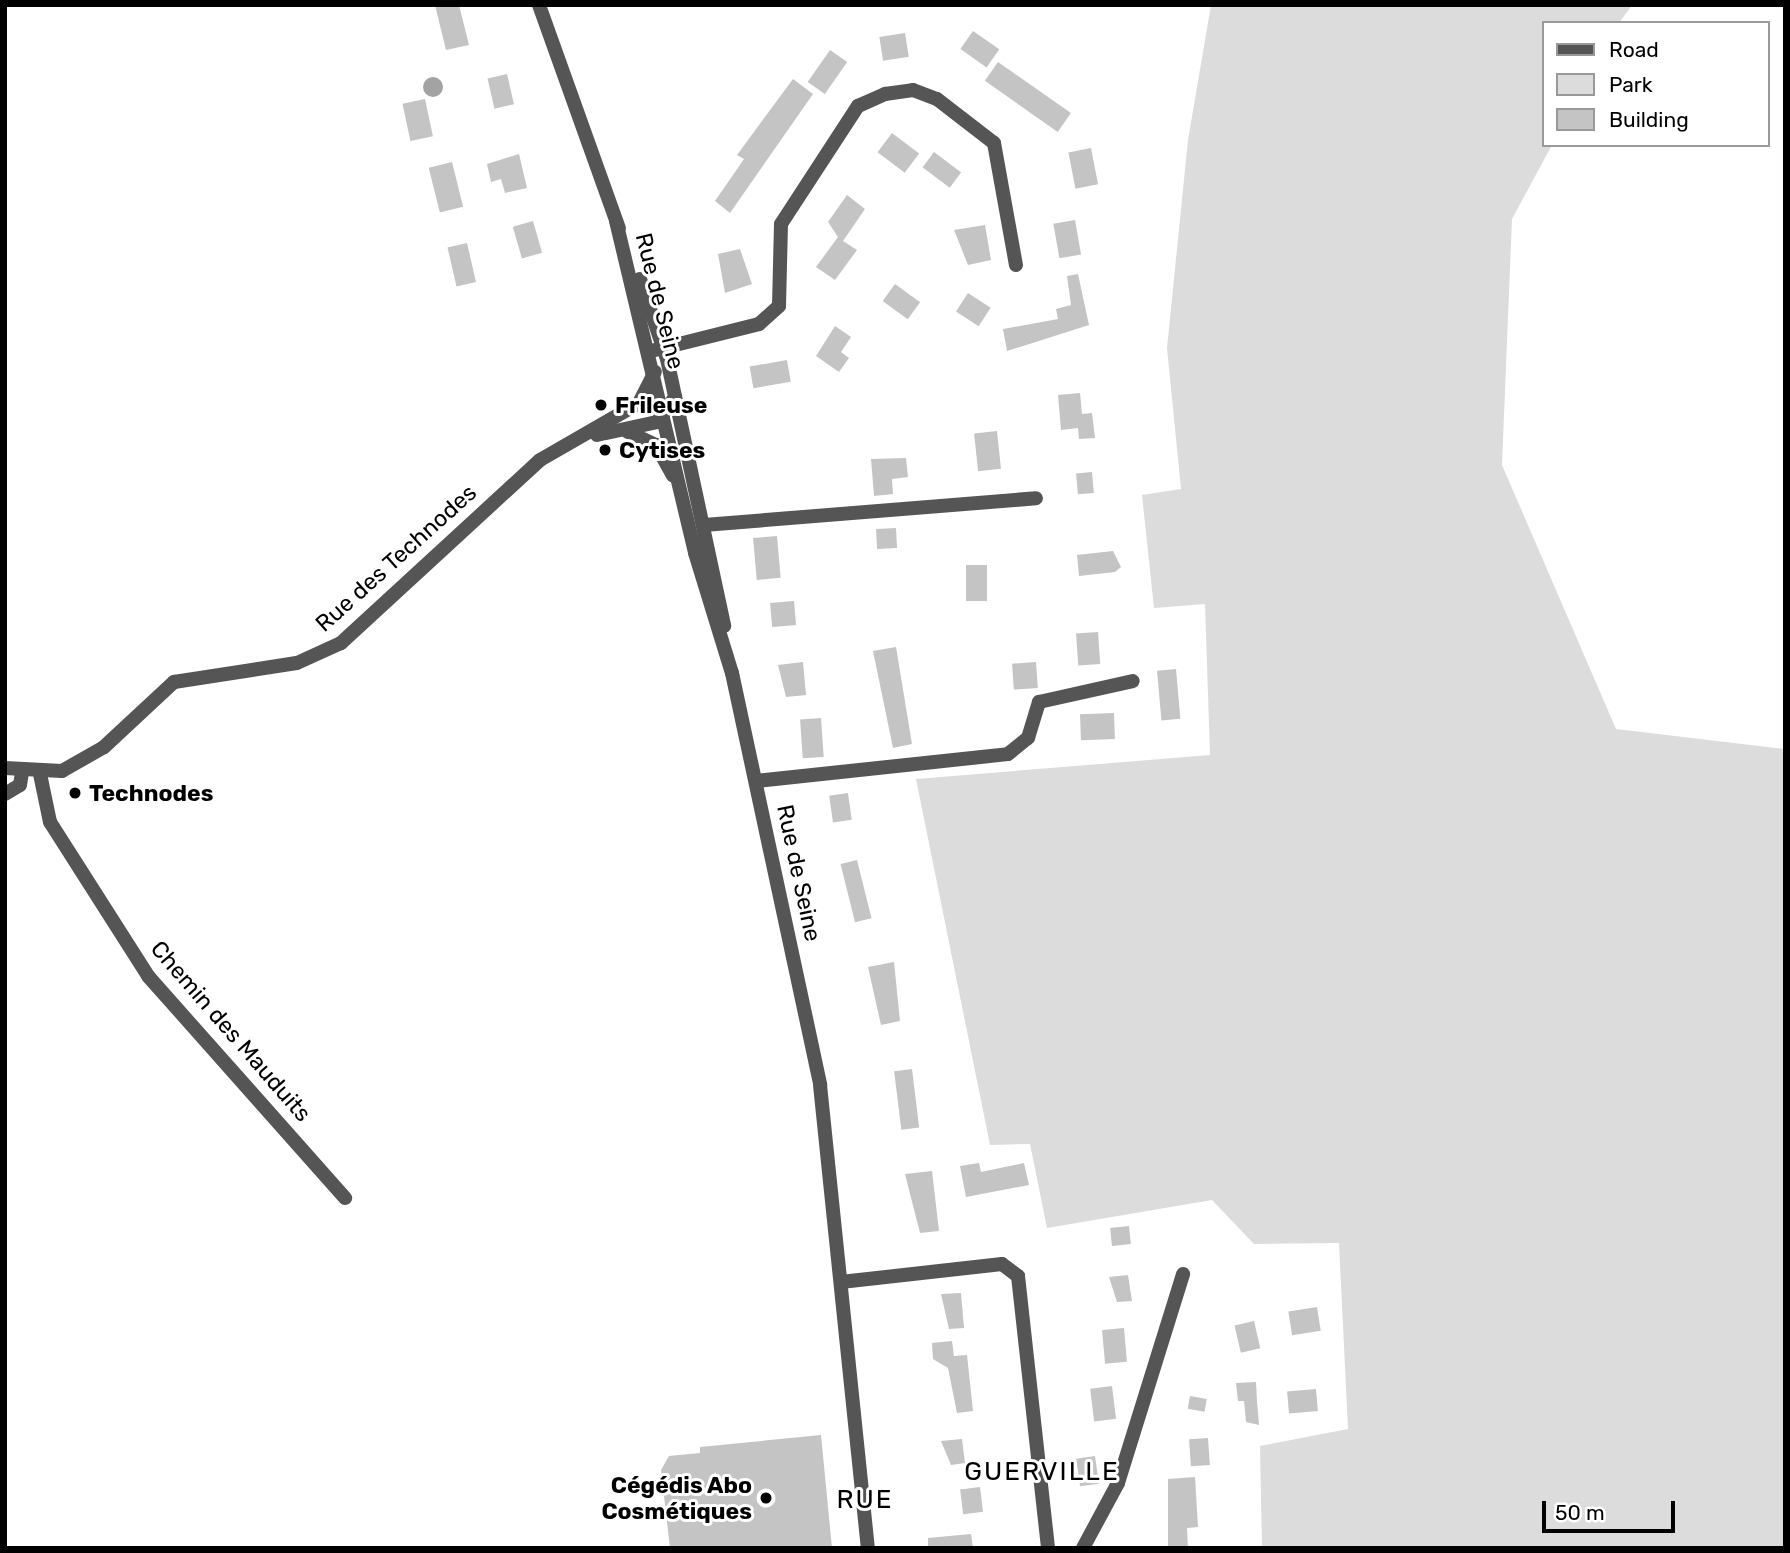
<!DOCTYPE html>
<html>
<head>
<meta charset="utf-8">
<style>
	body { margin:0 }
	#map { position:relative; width:1790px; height:1553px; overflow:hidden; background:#fff; font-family:Rubik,sans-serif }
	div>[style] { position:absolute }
	.green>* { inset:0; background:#dcdcdc }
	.water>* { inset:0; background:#a3a3a3 }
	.round { border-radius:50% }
	.building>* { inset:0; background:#c4c4c4; transform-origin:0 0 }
	.minor>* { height:14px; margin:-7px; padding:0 7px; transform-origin:7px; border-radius:7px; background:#555 }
	.tertiary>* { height:14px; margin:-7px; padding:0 7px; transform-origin:7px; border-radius:7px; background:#555 }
	.dots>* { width:19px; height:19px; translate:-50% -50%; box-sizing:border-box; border:4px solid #fff; border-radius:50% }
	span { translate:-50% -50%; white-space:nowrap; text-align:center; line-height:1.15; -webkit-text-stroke:6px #fff; paint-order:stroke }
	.street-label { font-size:23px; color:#000 }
	.poi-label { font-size:23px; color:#000; font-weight:700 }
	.left { translate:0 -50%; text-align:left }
	.right { translate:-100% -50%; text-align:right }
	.quarter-label { font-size:26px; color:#000; letter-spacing:2px }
	.frame { position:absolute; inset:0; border:7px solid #000; pointer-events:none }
	.legend { position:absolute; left:1542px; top:21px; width:228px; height:126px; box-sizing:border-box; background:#fff; border:2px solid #999; margin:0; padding:9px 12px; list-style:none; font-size:21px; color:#000 }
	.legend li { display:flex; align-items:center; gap:14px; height:35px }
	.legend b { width:35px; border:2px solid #999 }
	.scale { position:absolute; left:1542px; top:1501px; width:133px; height:32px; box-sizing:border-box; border:4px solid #000; border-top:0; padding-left:9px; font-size:21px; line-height:24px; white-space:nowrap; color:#000; -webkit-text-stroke:5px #fff; paint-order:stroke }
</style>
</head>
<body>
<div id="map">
	<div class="green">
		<div style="clip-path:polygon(1211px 5px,1632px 5px,1619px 23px,1543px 23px,1543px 145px,1552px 145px,1512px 219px,1502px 465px,1616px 729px,1785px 749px,1785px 1548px,1262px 1548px,1260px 1446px,1348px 1429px,1339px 1243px,1254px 1244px,1212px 1200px,1047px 1228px,1030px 1144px,990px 1145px,916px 779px,1210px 755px,1205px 604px,1154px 608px,1142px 495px,1181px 489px,1167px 348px,1188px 140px)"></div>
	</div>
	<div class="water">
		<div class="round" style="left:423px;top:77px;width:20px;height:20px"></div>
	</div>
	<div class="building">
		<div style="clip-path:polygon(435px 5px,459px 5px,469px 45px,446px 50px)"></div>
		<div style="left:973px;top:31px;width:32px;height:22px;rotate:35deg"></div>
		<div style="left:905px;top:33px;width:24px;height:26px;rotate:81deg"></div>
		<div style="left:830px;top:50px;width:21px;height:39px;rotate:35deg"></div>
		<div style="left:998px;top:62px;width:89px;height:23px;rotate:35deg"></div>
		<div style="left:507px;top:74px;width:31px;height:20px;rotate:77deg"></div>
		<div style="clip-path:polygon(793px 79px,813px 94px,730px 213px,715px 201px,744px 159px,737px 155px)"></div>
		<div style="left:425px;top:99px;width:38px;height:23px;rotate:78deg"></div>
		<div style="left:892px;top:133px;width:34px;height:24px;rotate:37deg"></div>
		<div style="left:1091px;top:148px;width:37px;height:23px;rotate:79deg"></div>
		<div style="left:934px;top:152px;width:34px;height:19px;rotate:37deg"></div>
		<div style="clip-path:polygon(519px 154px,527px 188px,505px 193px,501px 179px,491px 182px,487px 164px)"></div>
		<div style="left:452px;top:162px;width:46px;height:24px;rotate:76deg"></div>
		<div style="clip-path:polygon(847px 195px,865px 209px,843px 241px,857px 250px,835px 280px,816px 267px,838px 237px,828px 222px)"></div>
		<div style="left:1075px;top:220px;width:35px;height:22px;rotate:80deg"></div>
		<div style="left:533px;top:221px;width:33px;height:21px;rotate:74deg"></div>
		<div style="clip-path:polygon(985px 225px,991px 260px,968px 265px,954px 230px)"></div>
		<div style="left:467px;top:243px;width:40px;height:20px;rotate:77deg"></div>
		<div style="clip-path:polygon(740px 249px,752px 284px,725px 293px,718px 254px)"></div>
		<div style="clip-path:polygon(1078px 274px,1089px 325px,1007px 351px,1003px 329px,1058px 319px,1056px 309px,1071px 305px,1067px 276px)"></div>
		<div style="left:895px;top:284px;width:31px;height:21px;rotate:36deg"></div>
		<div style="left:968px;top:293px;width:27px;height:22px;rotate:33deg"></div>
		<div style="clip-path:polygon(835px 326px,851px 337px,841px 352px,849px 358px,839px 372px,816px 356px)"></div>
		<div style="left:787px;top:360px;width:22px;height:38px;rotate:80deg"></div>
		<div style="clip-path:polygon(1080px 393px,1082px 414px,1092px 413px,1095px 438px,1079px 439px,1078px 428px,1061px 430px,1058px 395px)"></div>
		<div style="left:997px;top:431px;width:38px;height:23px;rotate:84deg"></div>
		<div style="clip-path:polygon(906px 458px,908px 477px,892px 479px,893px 494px,874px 496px,871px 459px)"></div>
		<div style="left:1092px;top:472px;width:21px;height:16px;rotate:85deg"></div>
		<div style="left:896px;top:528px;width:20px;height:20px;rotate:87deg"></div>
		<div style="left:777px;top:536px;width:42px;height:24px;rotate:85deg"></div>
		<div style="clip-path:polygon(1113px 551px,1121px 567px,1115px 572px,1079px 576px,1077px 555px)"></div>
		<div style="left:966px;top:565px;width:21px;height:36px"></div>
		<div style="left:794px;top:601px;width:24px;height:24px;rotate:85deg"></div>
		<div style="left:1098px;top:632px;width:32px;height:22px;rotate:86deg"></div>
		<div style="clip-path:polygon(896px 647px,912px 744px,893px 748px,873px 651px)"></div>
		<div style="clip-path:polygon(803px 662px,806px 695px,786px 697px,778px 665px)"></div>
		<div style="left:1036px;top:662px;width:26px;height:24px;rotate:86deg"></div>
		<div style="left:1176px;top:669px;width:50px;height:19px;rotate:85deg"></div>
		<div style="left:1114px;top:713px;width:26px;height:34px;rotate:88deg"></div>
		<div style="left:821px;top:718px;width:39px;height:21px;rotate:86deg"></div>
		<div style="left:848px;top:793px;width:27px;height:19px;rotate:82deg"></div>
		<div style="left:857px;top:860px;width:60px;height:17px;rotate:76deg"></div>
		<div style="clip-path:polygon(894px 962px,900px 1021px,881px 1025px,868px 967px)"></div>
		<div style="left:912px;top:1069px;width:59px;height:18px;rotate:83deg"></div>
		<div style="clip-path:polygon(979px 1163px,981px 1172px,1024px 1163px,1029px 1185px,966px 1197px,960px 1166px)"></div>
		<div style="clip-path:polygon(932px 1171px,939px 1231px,920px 1233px,905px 1174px)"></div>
		<div style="left:1129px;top:1226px;width:18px;height:19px;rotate:84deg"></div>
		<div style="clip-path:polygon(1128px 1275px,1132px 1301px,1117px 1302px,1109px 1277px)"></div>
		<div style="clip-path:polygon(961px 1293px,964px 1328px,949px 1329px,941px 1294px)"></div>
		<div style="left:1317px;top:1307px;width:24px;height:29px;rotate:81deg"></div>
		<div style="left:1254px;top:1321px;width:28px;height:20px;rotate:77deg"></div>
		<div style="left:1124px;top:1328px;width:34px;height:22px;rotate:85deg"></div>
		<div style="clip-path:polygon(952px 1341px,954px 1356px,967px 1355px,973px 1411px,957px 1413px,948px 1368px,933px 1359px,932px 1343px)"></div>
		<div style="clip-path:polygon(1256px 1382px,1257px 1401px,1259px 1425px,1246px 1422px,1244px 1401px,1238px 1401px,1236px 1383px)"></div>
		<div style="left:1112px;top:1386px;width:33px;height:22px;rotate:83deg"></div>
		<div style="left:1316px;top:1389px;width:22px;height:29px;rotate:85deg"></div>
		<div style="left:1190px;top:1396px;width:17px;height:13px;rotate:10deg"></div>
		<div style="clip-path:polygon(821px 1435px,832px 1548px,670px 1548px,661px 1470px,669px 1456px,700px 1453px,700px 1447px)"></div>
		<div style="left:1208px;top:1438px;width:27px;height:19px;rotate:86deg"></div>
		<div style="clip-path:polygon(962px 1439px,965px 1463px,951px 1465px,941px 1441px)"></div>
		<div style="left:1095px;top:1456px;width:28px;height:19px;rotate:82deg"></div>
		<div style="clip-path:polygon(1195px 1477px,1198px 1527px,1187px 1528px,1188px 1548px,1168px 1548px,1168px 1479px)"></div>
		<div style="left:980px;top:1487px;width:25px;height:20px;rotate:83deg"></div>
		<div style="clip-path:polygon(971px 1534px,973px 1548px,928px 1548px,928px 1538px)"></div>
	</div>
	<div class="minor">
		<div style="left:651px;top:351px;width:111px;rotate:-14deg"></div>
		<div style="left:759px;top:324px;width:27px;rotate:-42deg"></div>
		<div style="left:779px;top:306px;width:82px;rotate:-88.6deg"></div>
		<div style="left:781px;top:224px;width:141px;rotate:-56.9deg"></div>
		<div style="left:858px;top:106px;width:30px;rotate:-24deg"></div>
		<div style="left:885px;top:94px;width:28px;rotate:-8deg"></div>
		<div style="left:913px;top:90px;width:26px;rotate:21deg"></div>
		<div style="left:937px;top:99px;width:72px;rotate:37.7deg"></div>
		<div style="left:994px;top:143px;width:124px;rotate:79.8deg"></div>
		<div style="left:628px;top:432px;width:31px;rotate:25deg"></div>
		<div style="left:656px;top:445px;width:35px;rotate:61deg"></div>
		<div style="left:597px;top:435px;width:61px;rotate:-12.2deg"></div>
		<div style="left:657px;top:422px;width:31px;rotate:-54deg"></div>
		<div style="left:704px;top:525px;width:333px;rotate:-4.6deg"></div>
		<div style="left:5px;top:768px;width:57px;rotate:3deg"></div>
		<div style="left:62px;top:771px;width:48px;rotate:-29.7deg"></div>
		<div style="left:104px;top:747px;width:96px;rotate:-42.9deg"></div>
		<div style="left:174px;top:682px;width:124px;rotate:-8.8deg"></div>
		<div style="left:297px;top:663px;width:48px;rotate:-24.4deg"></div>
		<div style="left:341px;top:643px;width:270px;rotate:-42.6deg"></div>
		<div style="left:540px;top:460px;width:114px;rotate:-29.9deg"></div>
		<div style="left:639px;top:403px;width:35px;rotate:-63deg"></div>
		<div style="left:40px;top:774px;width:49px;rotate:78.2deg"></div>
		<div style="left:50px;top:822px;width:183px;rotate:57.5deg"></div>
		<div style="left:148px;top:976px;width:297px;rotate:48.4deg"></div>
		<div style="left:756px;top:781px;width:253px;rotate:-6.1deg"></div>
		<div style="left:1008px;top:754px;width:26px;rotate:-39deg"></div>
		<div style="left:1028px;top:738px;width:38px;rotate:-73deg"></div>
		<div style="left:1039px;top:702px;width:96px;rotate:-12.6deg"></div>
		<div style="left:5px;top:794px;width:17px;rotate:-31deg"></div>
		<div style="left:20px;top:785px;width:12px;rotate:-81deg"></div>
		<div style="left:841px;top:1282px;width:162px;rotate:-6.4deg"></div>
		<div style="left:1002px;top:1264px;width:20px;rotate:37deg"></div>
		<div style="left:1018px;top:1276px;width:274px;rotate:83.7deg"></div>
		<div style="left:1083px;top:1548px;width:74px;rotate:-61.7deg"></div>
		<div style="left:1118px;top:1483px;width:219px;rotate:-72.7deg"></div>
	</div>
	<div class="tertiary">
		<div style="left:539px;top:5px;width:237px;rotate:70.3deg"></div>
		<div style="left:616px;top:221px;width:341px;rotate:76.6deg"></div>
		<div style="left:695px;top:553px;width:126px;rotate:72.9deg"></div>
		<div style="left:732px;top:673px;width:421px;rotate:77.9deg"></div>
		<div style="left:820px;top:1085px;width:465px;rotate:84.1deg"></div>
		<div style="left:640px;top:279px;width:84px;rotate:71.4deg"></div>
		<div style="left:667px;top:359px;width:273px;rotate:77.9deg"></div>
	</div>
	<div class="dots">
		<div style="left:601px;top:405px;background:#000"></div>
		<div style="left:605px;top:450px;background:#000"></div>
		<div style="left:75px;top:793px;background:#000"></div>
		<div style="left:766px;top:1498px;background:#000"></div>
	</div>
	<div class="street-label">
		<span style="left:660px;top:301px;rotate:76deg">Rue de Seine</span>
		<span style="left:396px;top:558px;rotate:-42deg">Rue des Technodes</span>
		<span style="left:799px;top:873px;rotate:78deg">Rue de Seine</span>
		<span style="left:231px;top:1031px;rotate:49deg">Chemin des Mauduits</span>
	</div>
	<div class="poi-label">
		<span class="left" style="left:615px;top:405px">Frileuse</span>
		<span class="left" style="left:619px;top:450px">Cytises</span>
		<span class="left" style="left:89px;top:793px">Technodes</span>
		<span class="right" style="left:752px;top:1498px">Cégédis Abo<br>Cosmétiques</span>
	</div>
	<div class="quarter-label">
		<span style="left:1042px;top:1472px">GUERVILLE</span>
		<span style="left:865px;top:1500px">RUE</span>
	</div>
	<div class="frame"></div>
	<ul class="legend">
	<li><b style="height:9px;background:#555"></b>Road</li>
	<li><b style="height:19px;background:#dcdcdc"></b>Park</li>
	<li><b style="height:19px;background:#c4c4c4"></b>Building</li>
	</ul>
	<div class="scale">50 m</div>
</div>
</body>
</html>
